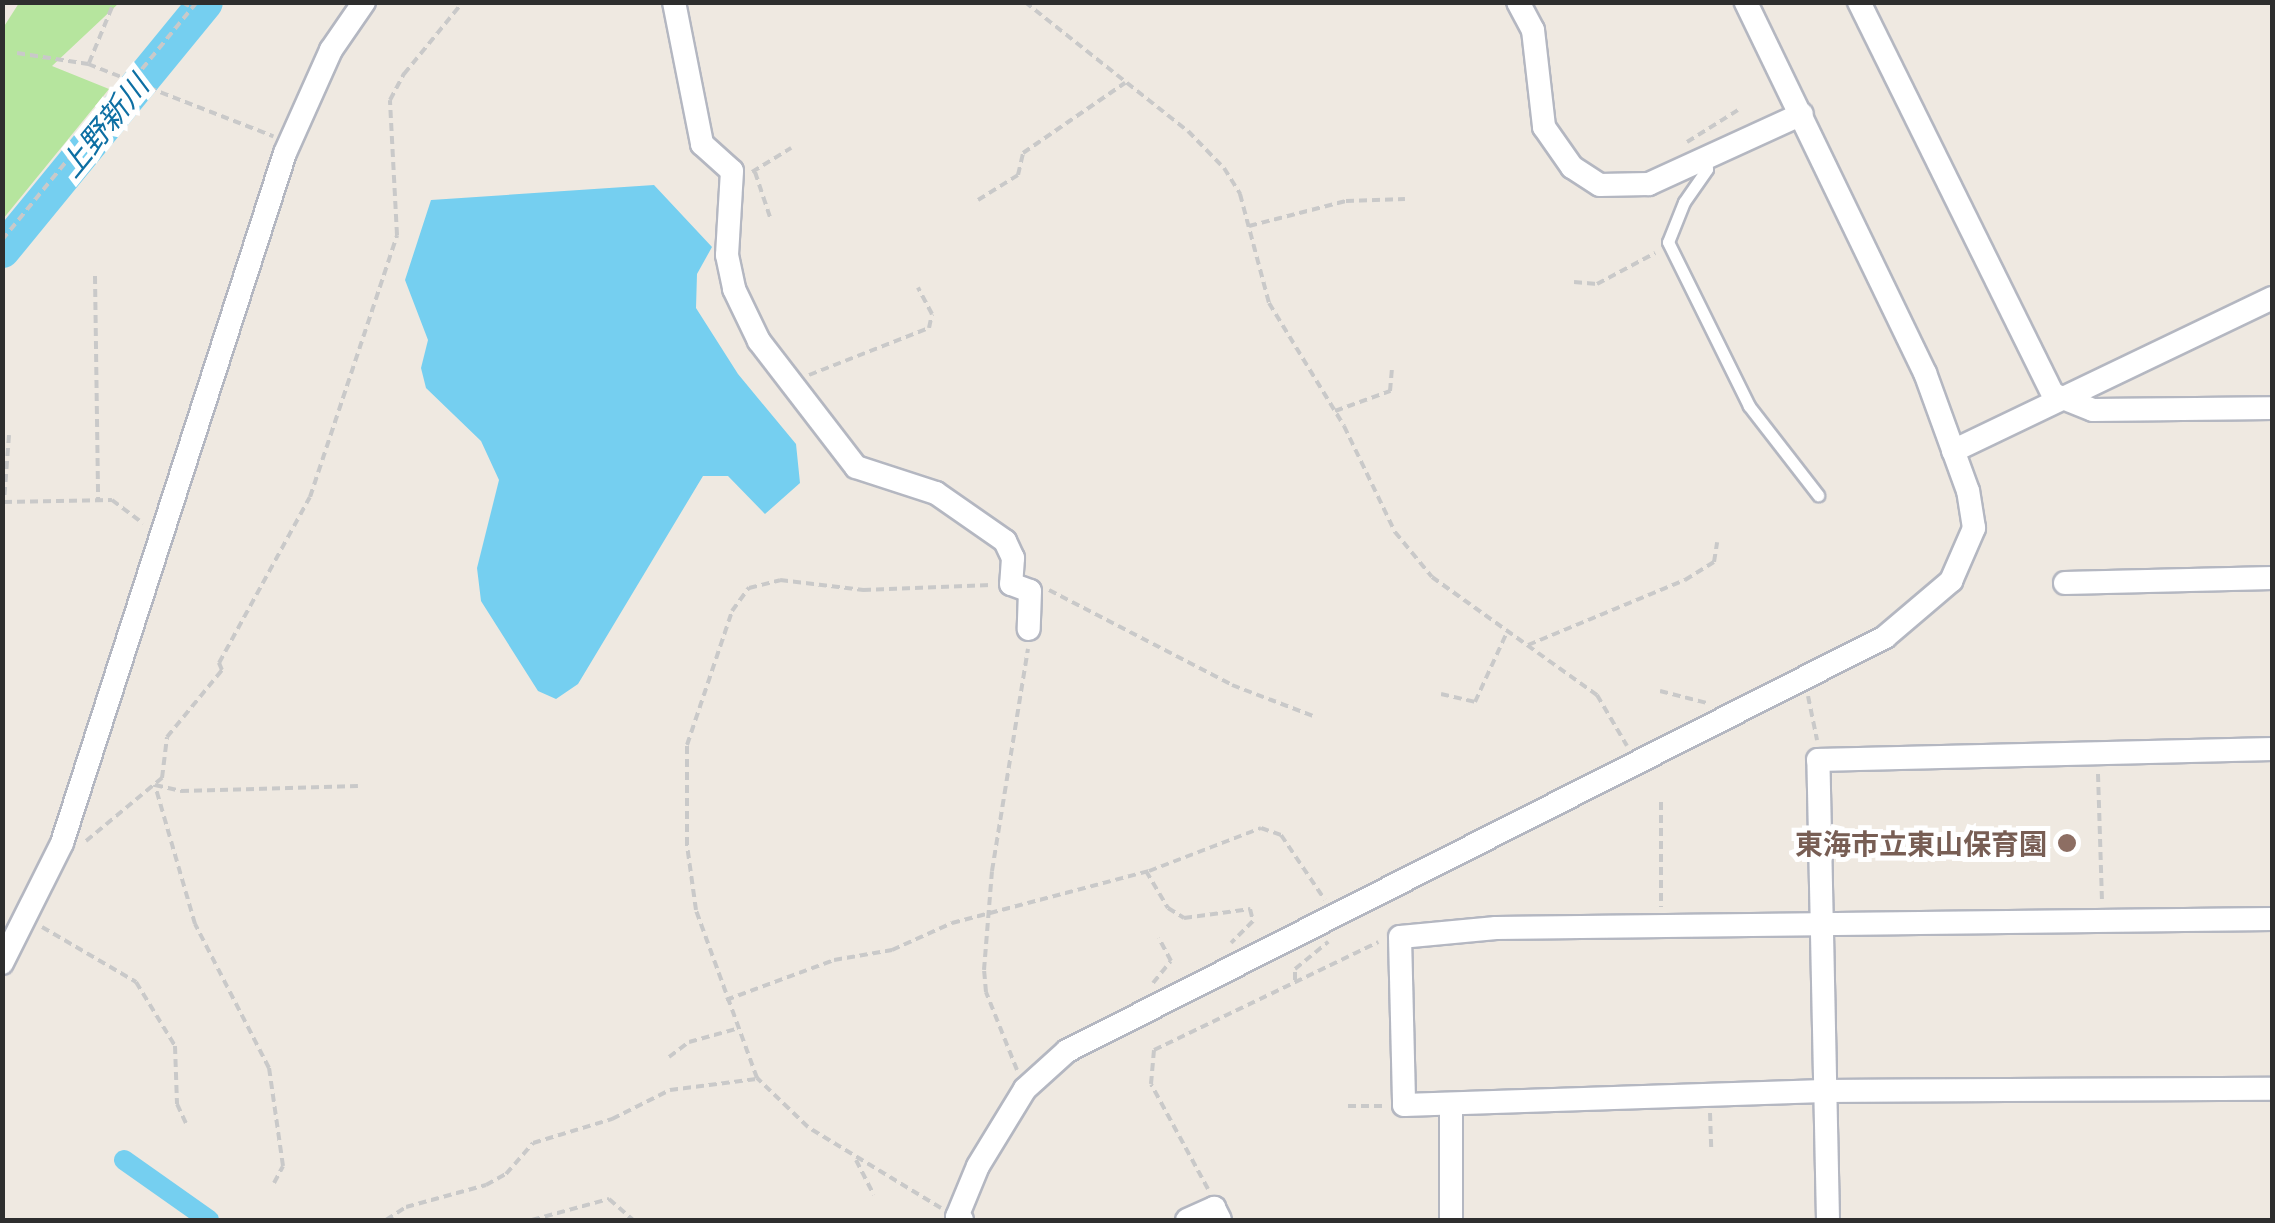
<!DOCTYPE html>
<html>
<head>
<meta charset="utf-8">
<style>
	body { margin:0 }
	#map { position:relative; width:2275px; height:1223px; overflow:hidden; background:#efe9e1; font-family:"Noto Sans","Noto Sans JP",sans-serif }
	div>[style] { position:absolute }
	.green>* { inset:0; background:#b6e59e }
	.water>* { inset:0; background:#75cff0 }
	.canal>* { height:20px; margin:-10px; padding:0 10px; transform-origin:10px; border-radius:10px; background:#75cff0 }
	.river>* { height:35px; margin:-17.5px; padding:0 17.5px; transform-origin:17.5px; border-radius:17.5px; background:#75cff0 }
	.path>* { height:4px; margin-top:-2px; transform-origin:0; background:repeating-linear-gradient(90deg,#c9c9c9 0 8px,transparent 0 13px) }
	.roads { filter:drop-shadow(2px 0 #b4b7c1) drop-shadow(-2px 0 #b4b7c1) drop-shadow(0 2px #b4b7c1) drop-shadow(0 -2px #b4b7c1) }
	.lane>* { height:11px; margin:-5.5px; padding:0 5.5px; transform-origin:5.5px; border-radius:5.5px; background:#fff }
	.street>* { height:22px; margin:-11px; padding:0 11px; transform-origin:11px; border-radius:11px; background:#fff }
	.dots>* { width:28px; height:28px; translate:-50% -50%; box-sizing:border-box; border:5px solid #fff; border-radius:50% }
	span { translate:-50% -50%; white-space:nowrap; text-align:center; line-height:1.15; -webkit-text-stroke:10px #fff; paint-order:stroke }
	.education-label { font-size:28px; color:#785e54; font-weight:700 }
	.right { translate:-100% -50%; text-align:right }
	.water-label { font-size:30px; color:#0d6fa3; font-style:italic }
	.frame { position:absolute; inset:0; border:5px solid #2e2e2e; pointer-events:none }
</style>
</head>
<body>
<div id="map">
	<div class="green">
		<div style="clip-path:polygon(19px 3px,119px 3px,52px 66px,109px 89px,3px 219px,3px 28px)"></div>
	</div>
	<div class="water">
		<div style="clip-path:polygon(654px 185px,712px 247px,697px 274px,696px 308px,738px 374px,796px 444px,800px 483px,765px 514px,728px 476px,703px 476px,578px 684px,556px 699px,538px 691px,481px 601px,477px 568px,499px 480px,481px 441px,426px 388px,421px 368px,428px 340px,405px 280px,431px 200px)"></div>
	</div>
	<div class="canal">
		<div style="left:124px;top:1160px;width:104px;rotate:35.2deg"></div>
	</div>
	<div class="river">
		<div style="left:2px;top:250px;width:320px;rotate:-50.7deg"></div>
	</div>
	<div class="path">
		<div style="left:182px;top:2px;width:13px;rotate:29deg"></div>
		<div style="left:1025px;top:2px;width:208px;rotate:38.4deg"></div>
		<div style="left:1188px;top:131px;width:52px;rotate:45.8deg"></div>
		<div style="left:1224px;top:168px;width:31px;rotate:58deg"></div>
		<div style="left:1240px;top:194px;width:113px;rotate:75.1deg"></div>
		<div style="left:1269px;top:303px;width:144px;rotate:58.6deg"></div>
		<div style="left:1344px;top:426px;width:118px;rotate:64.3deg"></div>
		<div style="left:1395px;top:532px;width:58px;rotate:50.6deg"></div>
		<div style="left:1432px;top:577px;width:203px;rotate:35.6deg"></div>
		<div style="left:1597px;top:695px;width:59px;rotate:59.5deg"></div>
		<div style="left:17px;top:53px;width:72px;rotate:8.8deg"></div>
		<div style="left:88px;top:64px;width:199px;rotate:21.3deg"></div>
		<div style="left:89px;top:63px;width:66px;rotate:-67.7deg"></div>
		<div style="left:1687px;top:142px;width:60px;rotate:-32.1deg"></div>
		<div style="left:752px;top:172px;width:46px;rotate:-31.6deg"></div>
		<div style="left:755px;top:172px;width:51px;rotate:71.6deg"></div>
		<div style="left:978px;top:200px;width:47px;rotate:-32deg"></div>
		<div style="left:1018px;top:175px;width:23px;rotate:-77deg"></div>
		<div style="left:1023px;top:153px;width:124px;rotate:-34.5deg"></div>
		<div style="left:1249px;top:226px;width:100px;rotate:-14.5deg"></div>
		<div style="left:1346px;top:201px;width:59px;rotate:-1.9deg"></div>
		<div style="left:2px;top:240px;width:308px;rotate:-50.7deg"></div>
		<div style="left:95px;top:276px;width:225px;rotate:89.2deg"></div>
		<div style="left:1574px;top:282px;width:23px;rotate:5deg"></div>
		<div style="left:1597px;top:284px;width:66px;rotate:-28.1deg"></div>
		<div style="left:809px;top:375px;width:129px;rotate:-21.4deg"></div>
		<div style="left:929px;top:328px;width:14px;rotate:-78deg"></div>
		<div style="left:932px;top:314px;width:30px;rotate:-118deg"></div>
		<div style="left:1335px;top:411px;width:59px;rotate:-20deg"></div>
		<div style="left:1390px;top:391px;width:25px;rotate:-85deg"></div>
		<div style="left:9px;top:435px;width:67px;rotate:94.3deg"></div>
		<div style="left:4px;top:502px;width:108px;rotate:-1.1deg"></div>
		<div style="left:112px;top:500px;width:39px;rotate:37deg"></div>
		<div style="left:1049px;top:590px;width:206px;rotate:27.4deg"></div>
		<div style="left:1232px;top:685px;width:90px;rotate:20.9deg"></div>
		<div style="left:1528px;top:645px;width:170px;rotate:-22.5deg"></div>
		<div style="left:1685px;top:580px;width:34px;rotate:-32deg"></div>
		<div style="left:1714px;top:562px;width:20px;rotate:-81deg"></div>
		<div style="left:1660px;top:691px;width:49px;rotate:14.3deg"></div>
		<div style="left:1441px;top:694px;width:35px;rotate:13deg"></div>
		<div style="left:1475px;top:702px;width:77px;rotate:-65.4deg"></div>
		<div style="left:1808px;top:696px;width:45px;rotate:78.4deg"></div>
		<div style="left:2098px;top:774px;width:126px;rotate:88.2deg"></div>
		<div style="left:1661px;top:802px;width:105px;rotate:90deg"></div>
		<div style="left:86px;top:841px;width:99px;rotate:-39.7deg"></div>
		<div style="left:162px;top:778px;width:41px;rotate:-83deg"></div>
		<div style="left:167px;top:737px;width:87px;rotate:-50.6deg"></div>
		<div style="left:222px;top:670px;width:8px;rotate:-113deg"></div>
		<div style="left:219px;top:663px;width:189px;rotate:-61.3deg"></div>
		<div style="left:310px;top:497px;width:276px;rotate:-71.6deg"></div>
		<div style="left:397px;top:235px;width:135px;rotate:-93deg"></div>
		<div style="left:390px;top:100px;width:30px;rotate:-62deg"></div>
		<div style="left:404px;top:74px;width:93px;rotate:-50.7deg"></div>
		<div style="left:1146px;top:871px;width:43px;rotate:59.3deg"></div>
		<div style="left:1168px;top:908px;width:19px;rotate:32deg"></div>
		<div style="left:1184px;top:918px;width:67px;rotate:-7.8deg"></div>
		<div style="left:1250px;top:909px;width:12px;rotate:76deg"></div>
		<div style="left:1253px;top:921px;width:31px;rotate:135deg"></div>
		<div style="left:42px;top:927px;width:109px;rotate:30.3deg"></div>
		<div style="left:136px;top:982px;width:75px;rotate:58.6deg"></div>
		<div style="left:175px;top:1046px;width:58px;rotate:88deg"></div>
		<div style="left:177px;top:1104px;width:21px;rotate:65deg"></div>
		<div style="left:1295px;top:980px;width:11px;rotate:-90deg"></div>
		<div style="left:1295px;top:969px;width:43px;rotate:-39.3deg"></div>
		<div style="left:1153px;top:983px;width:28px;rotate:-51deg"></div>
		<div style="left:1171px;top:961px;width:26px;rotate:-118deg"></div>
		<div style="left:726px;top:1000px;width:115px;rotate:-20.3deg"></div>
		<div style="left:834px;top:960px;width:59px;rotate:-9.8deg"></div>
		<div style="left:892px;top:950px;width:66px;rotate:-24.2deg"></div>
		<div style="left:952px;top:923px;width:204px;rotate:-14.8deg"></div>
		<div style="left:1149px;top:871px;width:120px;rotate:-21deg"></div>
		<div style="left:1261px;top:828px;width:21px;rotate:19deg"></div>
		<div style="left:1281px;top:835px;width:78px;rotate:55.9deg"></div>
		<div style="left:669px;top:1057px;width:25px;rotate:-37deg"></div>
		<div style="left:689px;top:1042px;width:49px;rotate:-15.5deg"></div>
		<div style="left:1017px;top:1070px;width:84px;rotate:-111.7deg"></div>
		<div style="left:986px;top:992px;width:22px;rotate:-95deg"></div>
		<div style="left:984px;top:970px;width:99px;rotate:-85.4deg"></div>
		<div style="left:992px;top:871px;width:225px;rotate:-80.8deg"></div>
		<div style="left:1348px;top:1106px;width:36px"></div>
		<div style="left:1710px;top:1113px;width:35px;rotate:88deg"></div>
		<div style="left:856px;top:1160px;width:39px;rotate:63deg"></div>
		<div style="left:274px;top:1183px;width:19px;rotate:-62deg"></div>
		<div style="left:283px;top:1166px;width:99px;rotate:-98.1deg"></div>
		<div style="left:269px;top:1068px;width:162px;rotate:-117.2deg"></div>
		<div style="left:195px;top:924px;width:145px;rotate:-106.1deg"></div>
		<div style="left:155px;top:785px;width:27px;rotate:13deg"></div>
		<div style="left:181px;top:791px;width:177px;rotate:-1.6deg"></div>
		<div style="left:1208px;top:1189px;width:119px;rotate:-118.5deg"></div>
		<div style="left:1151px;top:1084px;width:34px;rotate:-85deg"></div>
		<div style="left:1154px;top:1050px;width:249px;rotate:-25.7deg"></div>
		<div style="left:941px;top:1208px;width:156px;rotate:-148.7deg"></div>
		<div style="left:808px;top:1127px;width:71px;rotate:-136.1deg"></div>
		<div style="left:757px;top:1078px;width:179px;rotate:-110deg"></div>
		<div style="left:696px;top:910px;width:66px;rotate:-97.9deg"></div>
		<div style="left:687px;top:845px;width:100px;rotate:-90deg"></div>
		<div style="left:687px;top:745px;width:141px;rotate:-71.4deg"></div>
		<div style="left:732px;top:611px;width:29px;rotate:-54deg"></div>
		<div style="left:749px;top:588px;width:32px;rotate:-14deg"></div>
		<div style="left:780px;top:580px;width:84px;rotate:6.9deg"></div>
		<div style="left:863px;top:590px;width:128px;rotate:-2.2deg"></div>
		<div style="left:386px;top:1220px;width:24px;rotate:-33deg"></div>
		<div style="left:406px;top:1207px;width:83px;rotate:-15.4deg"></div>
		<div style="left:486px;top:1185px;width:23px;rotate:-29deg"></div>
		<div style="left:506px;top:1174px;width:41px;rotate:-48.9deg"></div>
		<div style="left:533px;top:1143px;width:83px;rotate:-16.9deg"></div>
		<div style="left:612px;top:1119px;width:65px;rotate:-26.6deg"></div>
		<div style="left:670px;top:1090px;width:87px;rotate:-7.3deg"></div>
		<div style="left:532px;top:1220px;width:80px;rotate:-15.3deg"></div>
		<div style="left:609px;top:1199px;width:32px;rotate:41deg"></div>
	</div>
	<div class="roads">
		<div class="lane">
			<div style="left:1706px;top:158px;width:11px;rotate:85deg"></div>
			<div style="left:1707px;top:169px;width:40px;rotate:124.9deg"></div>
			<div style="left:1684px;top:202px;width:43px;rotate:111.8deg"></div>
			<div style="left:1668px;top:242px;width:183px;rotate:63.7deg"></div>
			<div style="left:1749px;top:406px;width:113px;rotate:52.2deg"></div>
		</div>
		<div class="street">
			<div style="left:674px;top:2px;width:145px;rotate:78.8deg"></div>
			<div style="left:702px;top:144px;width:40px;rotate:42deg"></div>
			<div style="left:732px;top:171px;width:84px;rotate:93.4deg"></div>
			<div style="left:727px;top:255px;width:35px;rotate:78deg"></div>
			<div style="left:734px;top:289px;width:58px;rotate:64.3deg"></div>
			<div style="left:759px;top:341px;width:159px;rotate:52.4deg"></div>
			<div style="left:856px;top:467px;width:84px;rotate:18deg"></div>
			<div style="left:936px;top:493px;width:84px;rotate:34.8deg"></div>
			<div style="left:1005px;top:541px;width:19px;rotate:65deg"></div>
			<div style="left:1013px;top:558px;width:26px;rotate:94deg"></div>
			<div style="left:1011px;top:584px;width:20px;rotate:20deg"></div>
			<div style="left:1030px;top:591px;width:38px;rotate:92deg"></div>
			<div style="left:1518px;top:2px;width:32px;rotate:62deg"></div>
			<div style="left:1533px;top:30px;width:98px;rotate:83.5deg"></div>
			<div style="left:1544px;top:127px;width:49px;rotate:55deg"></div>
			<div style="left:1572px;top:167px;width:33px;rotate:33deg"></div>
			<div style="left:1600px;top:185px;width:49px;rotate:-1.2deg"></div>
			<div style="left:1649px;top:184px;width:168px;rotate:-24.6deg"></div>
			<div style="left:1859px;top:2px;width:437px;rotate:63.7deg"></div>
			<div style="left:2053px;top:394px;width:43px;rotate:21.8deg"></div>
			<div style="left:2093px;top:410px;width:179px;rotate:-0.6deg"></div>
			<div style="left:1953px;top:451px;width:354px;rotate:-25.6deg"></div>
			<div style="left:2065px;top:583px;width:207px;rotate:-1.4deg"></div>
			<div style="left:2272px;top:919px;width:776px;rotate:179.34deg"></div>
			<div style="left:1496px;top:928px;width:96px;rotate:174.6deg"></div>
			<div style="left:1400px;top:937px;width:168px;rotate:88.6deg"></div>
			<div style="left:1404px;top:1105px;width:420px;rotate:-1.9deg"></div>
			<div style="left:1824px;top:1091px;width:448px;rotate:-0.3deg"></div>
			<div style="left:2px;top:963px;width:134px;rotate:-63.4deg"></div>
			<div style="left:62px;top:843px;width:725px;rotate:-72.09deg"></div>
			<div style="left:285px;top:153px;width:113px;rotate:-65.9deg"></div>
			<div style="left:331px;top:50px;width:58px;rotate:-55.5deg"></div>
			<div style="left:1451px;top:1105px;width:115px;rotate:90deg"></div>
			<div style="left:962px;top:1220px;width:6px;rotate:-149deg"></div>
			<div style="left:957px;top:1217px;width:55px;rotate:-67.6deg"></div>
			<div style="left:978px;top:1166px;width:90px;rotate:-58.6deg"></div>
			<div style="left:1025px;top:1089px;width:57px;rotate:-42.1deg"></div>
			<div style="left:1067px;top:1051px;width:917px;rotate:-26.84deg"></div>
			<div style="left:1885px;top:637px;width:87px;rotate:-40.3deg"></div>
			<div style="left:1951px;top:581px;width:58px;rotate:-66.5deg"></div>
			<div style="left:1974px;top:528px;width:37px;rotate:-99deg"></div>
			<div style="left:1968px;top:491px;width:126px;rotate:-110deg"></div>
			<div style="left:1925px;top:373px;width:412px;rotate:-115.8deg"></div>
			<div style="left:1187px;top:1220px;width:30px;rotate:-24deg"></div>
			<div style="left:1214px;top:1208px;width:13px;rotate:63deg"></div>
			<div style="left:1828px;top:1220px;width:460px;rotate:-91.2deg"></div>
			<div style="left:1818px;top:760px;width:454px;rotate:-1.4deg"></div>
		</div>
	</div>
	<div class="dots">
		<div style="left:2067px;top:843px;background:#8d6e63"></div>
	</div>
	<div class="education-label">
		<span class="right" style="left:2047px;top:843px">東海市立東山保育園</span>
	</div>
	<div class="water-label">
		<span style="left:104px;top:126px;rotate:-51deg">上野新川</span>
	</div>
	<div class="frame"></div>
</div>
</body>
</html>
